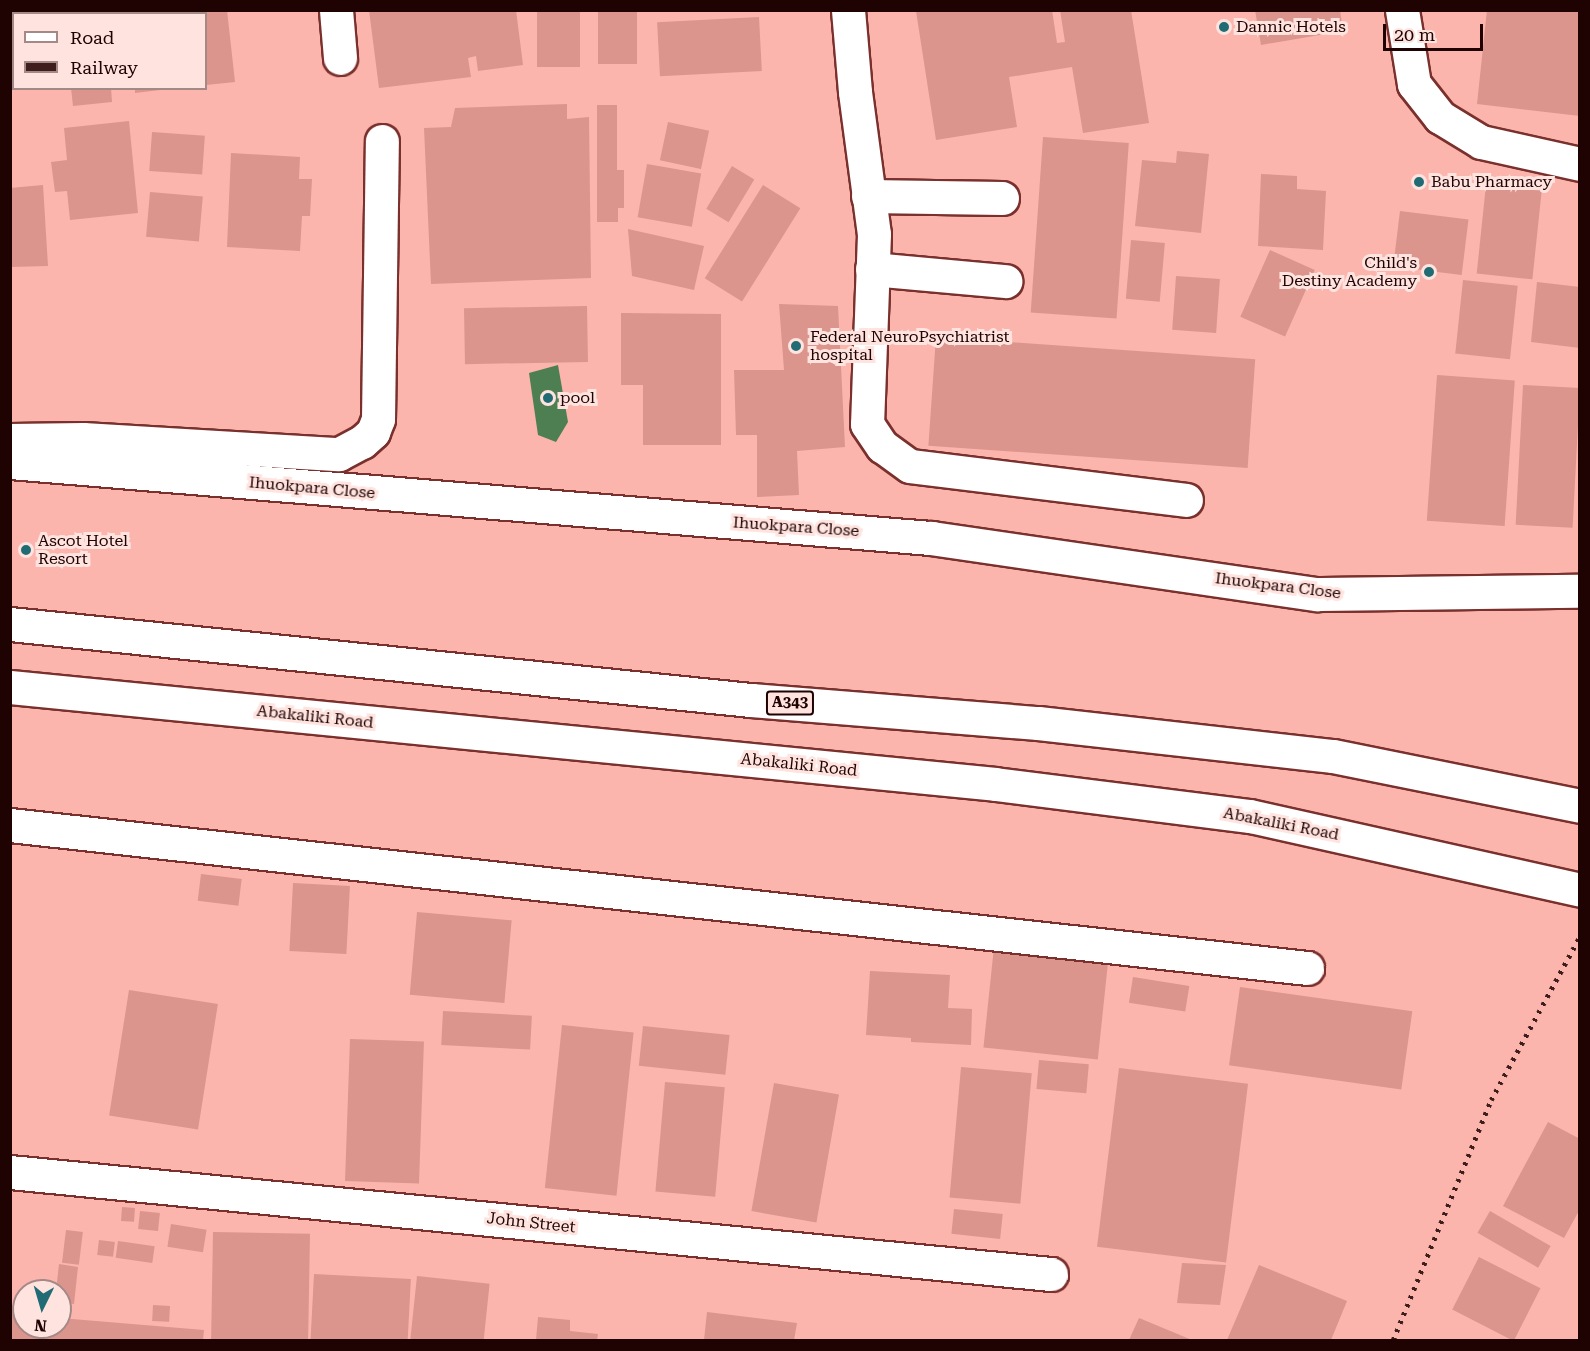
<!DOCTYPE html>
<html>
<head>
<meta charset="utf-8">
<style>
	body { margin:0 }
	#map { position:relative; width:1590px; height:1351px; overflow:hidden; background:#fbb5ad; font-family:"Roboto Serif",serif }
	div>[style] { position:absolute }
	.water>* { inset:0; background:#4e7f52 }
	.building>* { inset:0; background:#db958d; transform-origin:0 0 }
	.roads { filter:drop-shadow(2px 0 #7a302c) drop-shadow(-2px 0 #7a302c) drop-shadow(0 2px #7a302c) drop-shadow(0 -2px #7a302c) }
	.minor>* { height:33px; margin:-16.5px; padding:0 16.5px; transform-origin:16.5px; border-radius:16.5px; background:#fff }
	.highway>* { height:33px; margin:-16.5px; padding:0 16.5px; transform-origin:16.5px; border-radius:16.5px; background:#fff }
	.rail>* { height:4.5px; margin-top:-2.25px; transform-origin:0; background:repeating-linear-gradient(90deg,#3f1d1c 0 3px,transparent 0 9px) }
	.dots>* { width:16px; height:16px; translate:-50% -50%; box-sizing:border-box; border:3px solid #ffe3df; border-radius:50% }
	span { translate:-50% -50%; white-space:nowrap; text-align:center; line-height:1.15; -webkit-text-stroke:6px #ffe3df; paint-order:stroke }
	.shield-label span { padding:2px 4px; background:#ffe3df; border:2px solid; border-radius:4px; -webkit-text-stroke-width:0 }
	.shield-label { font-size:15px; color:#1f0303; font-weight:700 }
	.poi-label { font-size:16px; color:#1f0303 }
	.left { translate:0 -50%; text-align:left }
	.right { translate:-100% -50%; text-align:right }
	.street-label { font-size:16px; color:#1f0303 }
	.frame { position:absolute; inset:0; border:12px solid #1f0303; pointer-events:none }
	.legend { position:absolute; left:12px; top:12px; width:195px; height:78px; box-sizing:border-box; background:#ffe3df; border:2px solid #a58987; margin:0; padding:8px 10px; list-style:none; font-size:18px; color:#1f0303 }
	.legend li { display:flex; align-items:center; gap:12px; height:30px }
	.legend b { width:30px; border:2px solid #a58987 }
	.north { position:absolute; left:12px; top:1279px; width:60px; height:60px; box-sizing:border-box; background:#ffe3df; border:2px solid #a58987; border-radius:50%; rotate:185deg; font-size:16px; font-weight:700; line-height:24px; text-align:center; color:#1f0303 }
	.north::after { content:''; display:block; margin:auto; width:21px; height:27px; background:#216c74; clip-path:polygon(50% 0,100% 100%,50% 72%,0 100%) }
	.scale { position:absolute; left:1383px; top:24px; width:100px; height:27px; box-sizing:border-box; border:3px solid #1f0303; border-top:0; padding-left:8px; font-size:18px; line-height:21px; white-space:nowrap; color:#1f0303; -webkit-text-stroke:4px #ffe3df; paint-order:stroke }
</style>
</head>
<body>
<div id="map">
	<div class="water">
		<div style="clip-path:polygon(558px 365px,568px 422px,556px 442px,538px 435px,529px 373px)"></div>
	</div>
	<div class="building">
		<div style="clip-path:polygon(10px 10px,21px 10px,21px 14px,14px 14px,14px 82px,10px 82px)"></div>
		<div style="left:63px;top:10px;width:40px;height:4px"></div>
		<div style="clip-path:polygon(121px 10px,227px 10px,235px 82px,206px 85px,206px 14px,122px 14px)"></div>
		<div style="clip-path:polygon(369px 10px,516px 10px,523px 65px,478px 71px,476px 56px,468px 58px,471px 77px,379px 88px)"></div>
		<div style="left:537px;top:10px;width:43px;height:57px"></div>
		<div style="left:598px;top:10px;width:39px;height:54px"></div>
		<div style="clip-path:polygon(1052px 10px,1057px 43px,1065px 42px,1060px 10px,1131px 10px,1149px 123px,1083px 133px,1072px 67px,1009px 77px,1017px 127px,936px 140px,916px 11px)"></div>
		<div style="clip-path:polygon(1255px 10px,1340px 10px,1343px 31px,1261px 45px)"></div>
		<div style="clip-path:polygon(1487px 10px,1580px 10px,1580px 116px,1477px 104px)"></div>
		<div style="left:759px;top:17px;width:54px;height:102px;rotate:87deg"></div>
		<div style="clip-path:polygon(71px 88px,111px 88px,112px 102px,73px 106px)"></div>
		<div style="clip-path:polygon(135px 88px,160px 88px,160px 90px,135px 93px)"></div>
		<div style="clip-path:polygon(567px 104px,567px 119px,589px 117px,591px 278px,431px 284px,424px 128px,451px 127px,455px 108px)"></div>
		<div style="clip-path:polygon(597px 105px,617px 105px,617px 170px,624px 170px,624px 208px,618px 208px,618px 222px,597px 222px)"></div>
		<div style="clip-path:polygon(129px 121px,138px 213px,70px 220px,67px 191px,55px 192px,51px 162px,67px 160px,64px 128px)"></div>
		<div style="left:668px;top:122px;width:42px;height:39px;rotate:12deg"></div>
		<div style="left:152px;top:132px;width:53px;height:39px;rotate:4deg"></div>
		<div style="left:1043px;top:137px;width:86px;height:176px;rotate:4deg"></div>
		<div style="clip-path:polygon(1177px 151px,1209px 154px,1201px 233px,1135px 226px,1142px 160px,1176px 163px)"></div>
		<div style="clip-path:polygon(231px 153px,300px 157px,299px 179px,312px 179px,310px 216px,302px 216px,300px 251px,227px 247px)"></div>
		<div style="left:647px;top:164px;width:55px;height:54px;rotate:10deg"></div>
		<div style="left:732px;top:166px;width:26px;height:50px;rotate:31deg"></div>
		<div style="clip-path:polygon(1261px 174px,1297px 176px,1297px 189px,1326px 191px,1323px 250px,1258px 246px)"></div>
		<div style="clip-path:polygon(43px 185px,48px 266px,10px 267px,10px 188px)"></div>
		<div style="left:763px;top:185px;width:44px;height:110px;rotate:32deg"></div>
		<div style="left:1486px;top:185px;width:56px;height:89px;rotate:6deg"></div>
		<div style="left:150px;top:192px;width:53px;height:45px;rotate:5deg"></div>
		<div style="left:1400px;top:211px;width:69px;height:56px;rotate:7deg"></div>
		<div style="clip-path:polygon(628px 229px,704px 246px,694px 290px,632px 276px)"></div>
		<div style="left:1131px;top:240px;width:34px;height:59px;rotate:5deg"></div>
		<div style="left:1270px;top:250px;width:49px;height:73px;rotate:24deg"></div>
		<div style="left:1176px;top:276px;width:44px;height:54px;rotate:4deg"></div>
		<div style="left:1463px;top:280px;width:55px;height:74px;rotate:6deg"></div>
		<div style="clip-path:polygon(1537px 282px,1580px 287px,1580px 348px,1531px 342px)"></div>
		<div style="clip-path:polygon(779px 304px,838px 306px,845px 447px,797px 451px,799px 495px,757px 497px,757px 435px,736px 435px,734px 370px,784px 370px)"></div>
		<div style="left:587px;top:306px;width:56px;height:123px;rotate:89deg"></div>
		<div style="clip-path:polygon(621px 313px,721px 314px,721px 445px,643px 445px,643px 385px,621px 385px)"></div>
		<div style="left:936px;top:337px;width:320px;height:109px;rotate:4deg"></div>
		<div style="left:1437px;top:375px;width:78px;height:146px;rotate:4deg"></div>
		<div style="left:1523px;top:385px;width:57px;height:140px;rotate:3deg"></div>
		<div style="left:201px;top:874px;width:41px;height:27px;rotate:7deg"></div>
		<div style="left:293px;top:883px;width:57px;height:68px;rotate:3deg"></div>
		<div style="left:417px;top:912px;width:95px;height:83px;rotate:5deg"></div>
		<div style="left:994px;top:947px;width:115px;height:101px;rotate:6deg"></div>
		<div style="clip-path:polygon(870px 971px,950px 975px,948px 1008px,972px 1009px,971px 1045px,911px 1042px,911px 1038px,866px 1035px)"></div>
		<div style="left:1133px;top:977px;width:57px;height:26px;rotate:9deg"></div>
		<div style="left:1240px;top:987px;width:174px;height:79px;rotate:8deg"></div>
		<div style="left:129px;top:990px;width:90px;height:127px;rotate:9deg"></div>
		<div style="left:443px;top:1011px;width:89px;height:34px;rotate:3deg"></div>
		<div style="left:562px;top:1025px;width:72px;height:164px;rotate:6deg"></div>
		<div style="left:643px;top:1026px;width:87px;height:40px;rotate:6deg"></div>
		<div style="left:350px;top:1039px;width:74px;height:142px;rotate:2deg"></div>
		<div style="left:1039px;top:1060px;width:50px;height:29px;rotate:5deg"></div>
		<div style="left:961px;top:1067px;width:71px;height:131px;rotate:5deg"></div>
		<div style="left:1119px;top:1068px;width:130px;height:180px;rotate:7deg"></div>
		<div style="left:665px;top:1082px;width:60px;height:110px;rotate:5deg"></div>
		<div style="left:774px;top:1083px;width:66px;height:130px;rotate:10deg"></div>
		<div style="clip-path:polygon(1548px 1122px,1580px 1139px,1580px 1209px,1564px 1238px,1503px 1206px)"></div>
		<div style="left:122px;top:1207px;width:13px;height:14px;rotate:4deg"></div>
		<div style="left:954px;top:1209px;width:49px;height:25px;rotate:6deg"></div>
		<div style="left:140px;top:1211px;width:20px;height:18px;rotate:6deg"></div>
		<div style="left:1490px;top:1211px;width:70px;height:25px;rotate:30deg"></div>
		<div style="left:171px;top:1224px;width:36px;height:23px;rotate:9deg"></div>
		<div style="left:66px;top:1230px;width:17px;height:33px;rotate:7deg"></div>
		<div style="left:213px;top:1232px;width:97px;height:108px;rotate:1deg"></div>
		<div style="left:99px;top:1240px;width:16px;height:15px;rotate:7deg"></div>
		<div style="left:118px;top:1241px;width:37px;height:17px;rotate:8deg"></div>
		<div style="left:1479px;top:1257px;width:69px;height:59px;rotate:27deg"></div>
		<div style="clip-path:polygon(1182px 1263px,1226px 1265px,1220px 1305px,1177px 1303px)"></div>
		<div style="clip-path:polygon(59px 1264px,78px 1267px,74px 1304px,60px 1302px,60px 1291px,56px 1291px)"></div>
		<div style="clip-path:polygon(1259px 1265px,1347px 1301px,1331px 1340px,1227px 1340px)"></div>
		<div style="left:314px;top:1274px;width:97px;height:66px;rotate:3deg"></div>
		<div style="left:417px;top:1276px;width:73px;height:64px;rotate:6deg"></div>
		<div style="left:153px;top:1305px;width:17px;height:16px;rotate:3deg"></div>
		<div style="clip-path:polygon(707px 1312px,797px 1323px,794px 1340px,704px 1340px)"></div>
		<div style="clip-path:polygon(10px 1314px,24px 1315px,24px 1327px,60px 1327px,60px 1318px,204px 1330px,203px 1340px,10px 1340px)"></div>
		<div style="clip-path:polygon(538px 1317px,570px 1320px,570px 1331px,598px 1334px,597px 1340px,536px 1340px)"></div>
		<div style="clip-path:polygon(1139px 1318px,1192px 1340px,1129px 1340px)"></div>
	</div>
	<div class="roads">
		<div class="minor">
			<div style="left:336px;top:10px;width:48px;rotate:85.2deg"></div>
			<div style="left:848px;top:10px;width:82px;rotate:85.1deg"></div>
			<div style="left:855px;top:92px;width:143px;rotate:82.4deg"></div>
			<div style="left:874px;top:234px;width:190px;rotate:92.1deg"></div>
			<div style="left:867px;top:424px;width:27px;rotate:56deg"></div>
			<div style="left:882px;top:446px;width:34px;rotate:36deg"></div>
			<div style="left:910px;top:466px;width:278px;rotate:7deg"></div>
			<div style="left:1402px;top:10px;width:75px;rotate:80.8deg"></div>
			<div style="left:1414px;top:84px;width:42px;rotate:51.8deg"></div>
			<div style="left:1440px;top:117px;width:48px;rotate:31.4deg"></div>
			<div style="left:1481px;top:142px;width:101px;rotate:12.5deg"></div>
			<div style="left:868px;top:196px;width:134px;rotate:0.9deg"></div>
			<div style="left:872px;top:269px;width:134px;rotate:5.2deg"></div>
			<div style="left:10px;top:440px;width:73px;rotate:-0.8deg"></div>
			<div style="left:83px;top:439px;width:256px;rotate:3.4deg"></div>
			<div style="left:339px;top:454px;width:26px;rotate:-28deg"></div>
			<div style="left:362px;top:442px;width:15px;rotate:-42deg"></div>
			<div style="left:373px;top:432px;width:14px;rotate:-69deg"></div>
			<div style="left:378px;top:419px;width:278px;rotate:-89.2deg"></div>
			<div style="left:10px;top:462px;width:924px;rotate:4.72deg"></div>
			<div style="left:931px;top:538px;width:390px;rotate:8.3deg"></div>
			<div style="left:1317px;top:594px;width:263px;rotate:-0.7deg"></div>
			<div style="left:10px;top:825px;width:1305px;rotate:6.29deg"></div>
			<div style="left:10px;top:1172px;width:1046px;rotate:5.6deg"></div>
		</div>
		<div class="highway">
			<div style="left:10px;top:624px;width:745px;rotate:5.86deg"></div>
			<div style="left:751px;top:700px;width:288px;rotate:4.6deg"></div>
			<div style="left:1038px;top:723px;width:297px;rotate:6.4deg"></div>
			<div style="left:1333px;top:756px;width:252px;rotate:11.4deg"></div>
			<div style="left:10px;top:687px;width:990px;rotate:5.62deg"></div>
			<div style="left:995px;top:784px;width:257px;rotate:7.2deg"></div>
			<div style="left:1250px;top:816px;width:338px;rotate:12.6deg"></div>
		</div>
	</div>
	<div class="rail">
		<div style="left:1393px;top:1340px;width:259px;rotate:-67.8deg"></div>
		<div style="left:1491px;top:1100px;width:187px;rotate:-61.5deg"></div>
	</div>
	<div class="dots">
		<div style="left:1224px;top:27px;background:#216c74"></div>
		<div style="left:1419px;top:182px;background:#216c74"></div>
		<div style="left:1429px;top:272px;background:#216c74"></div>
		<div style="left:796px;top:346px;background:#216c74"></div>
		<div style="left:548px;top:398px;background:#216c74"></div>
		<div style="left:26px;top:550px;background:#216c74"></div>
	</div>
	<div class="shield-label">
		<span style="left:790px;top:703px">A343</span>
	</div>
	<div class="poi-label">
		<span class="left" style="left:1236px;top:27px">Dannic Hotels</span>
		<span class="left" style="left:1431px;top:182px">Babu Pharmacy</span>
		<span class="right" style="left:1417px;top:272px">Child's<br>Destiny Academy</span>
		<span class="left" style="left:810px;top:346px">Federal NeuroPsychiatrist<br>hospital</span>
		<span class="left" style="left:560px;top:398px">pool</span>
		<span class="left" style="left:38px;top:550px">Ascot Hotel<br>Resort</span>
	</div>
	<div class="street-label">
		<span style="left:312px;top:488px;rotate:5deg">Ihuokpara Close</span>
		<span style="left:796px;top:527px;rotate:4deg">Ihuokpara Close</span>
		<span style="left:1278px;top:586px;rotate:7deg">Ihuokpara Close</span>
		<span style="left:315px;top:717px;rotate:6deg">Abakaliki Road</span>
		<span style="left:799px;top:765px;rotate:6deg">Abakaliki Road</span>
		<span style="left:1281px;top:824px;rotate:11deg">Abakaliki Road</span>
		<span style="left:531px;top:1223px;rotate:6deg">John Street</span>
	</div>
	<div class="frame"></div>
	<ul class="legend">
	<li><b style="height:8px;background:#fff"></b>Road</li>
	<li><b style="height:8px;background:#3f1d1c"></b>Railway</li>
	</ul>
	<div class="north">N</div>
	<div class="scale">20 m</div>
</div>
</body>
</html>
